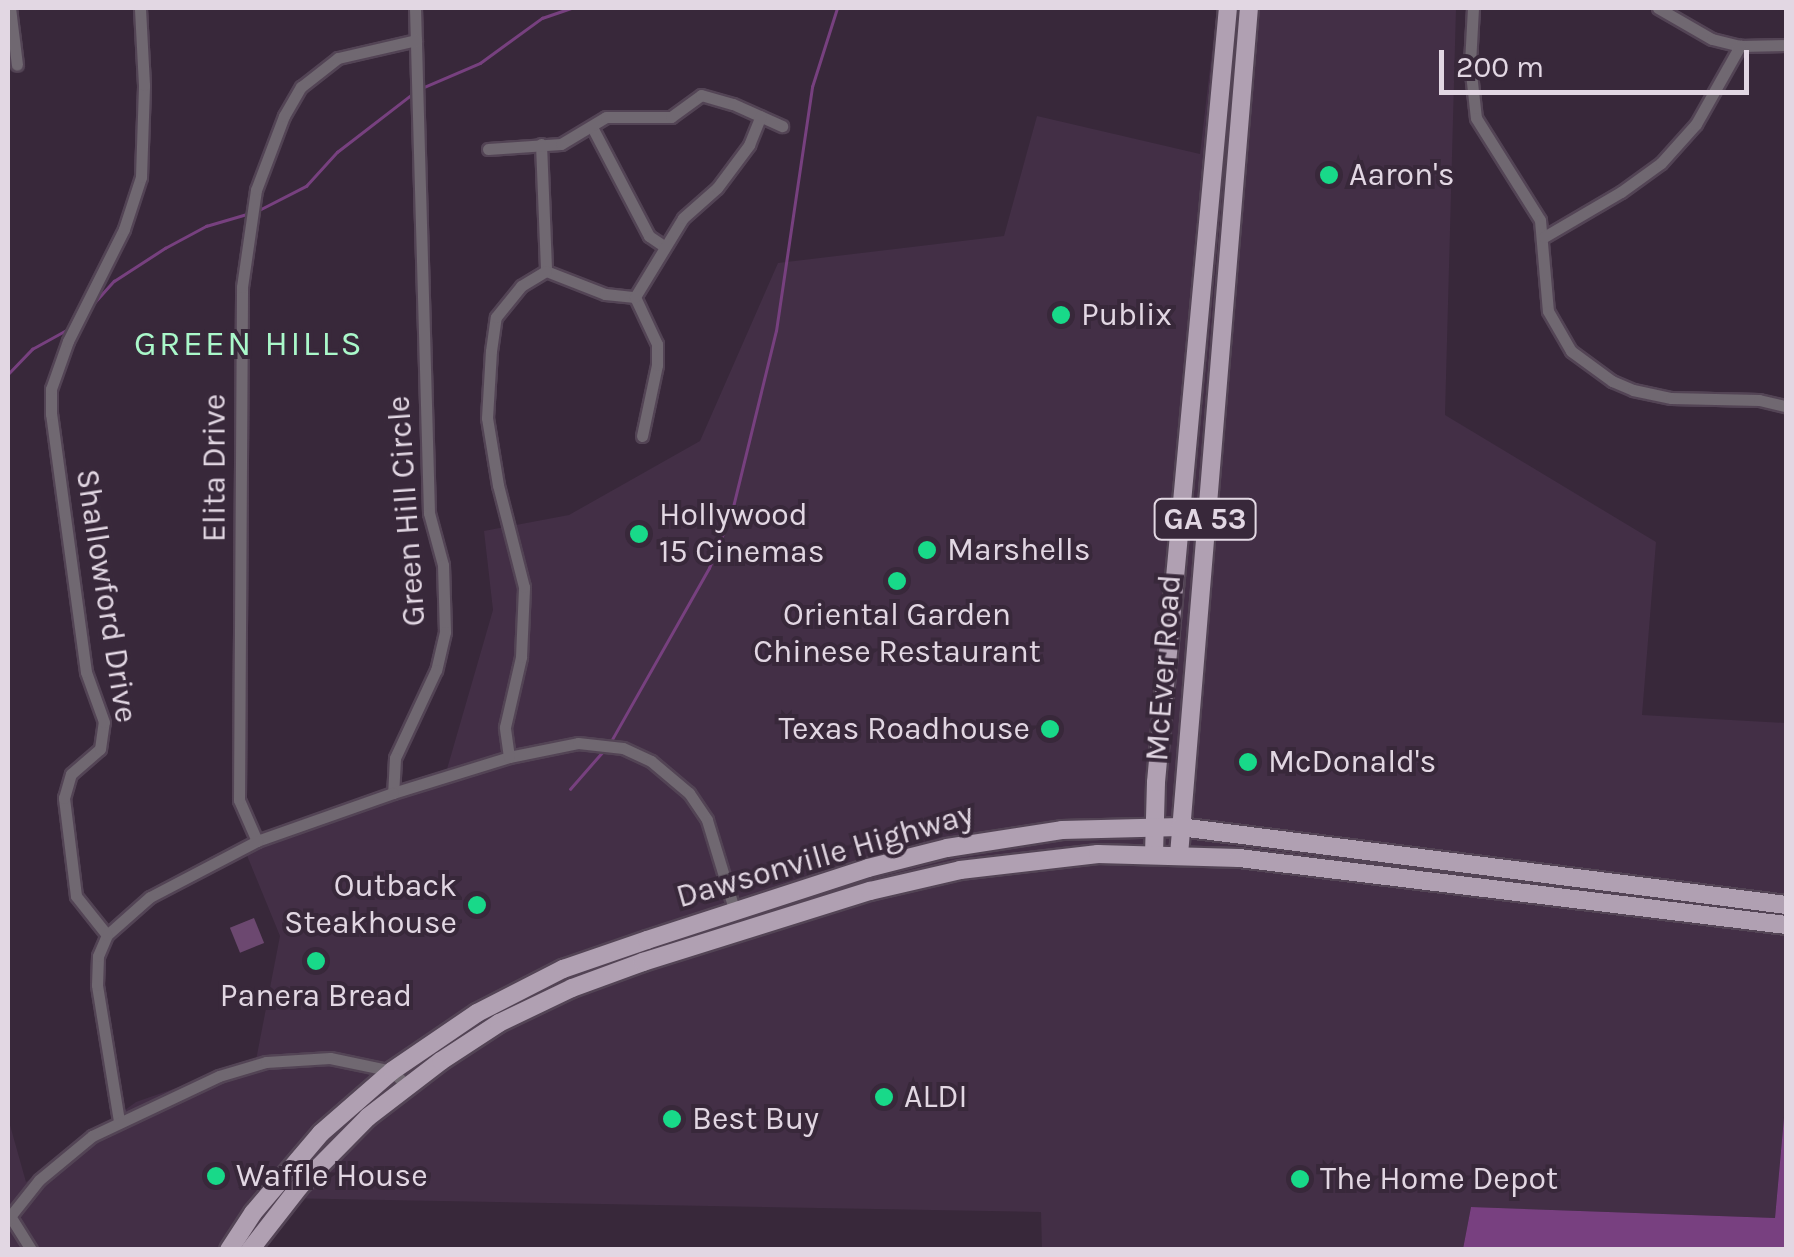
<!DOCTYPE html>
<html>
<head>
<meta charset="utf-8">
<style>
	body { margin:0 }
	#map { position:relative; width:1794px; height:1257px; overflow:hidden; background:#38283a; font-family:Karla,sans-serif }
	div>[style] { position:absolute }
	.built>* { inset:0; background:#432f46 }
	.green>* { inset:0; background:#6c4870; transform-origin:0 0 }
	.forest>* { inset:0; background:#784080 }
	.stream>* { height:2.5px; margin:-1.25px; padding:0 1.25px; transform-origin:1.25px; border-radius:1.25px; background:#77407f }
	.roads { filter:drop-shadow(2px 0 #534455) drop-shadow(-2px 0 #534455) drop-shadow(0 2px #534455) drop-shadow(0 -2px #534455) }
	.minor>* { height:11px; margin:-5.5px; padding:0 5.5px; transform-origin:5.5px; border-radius:5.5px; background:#706871 }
	.primary>* { height:18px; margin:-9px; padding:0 9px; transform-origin:9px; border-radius:9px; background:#b0a0b2 }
	.dots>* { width:28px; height:28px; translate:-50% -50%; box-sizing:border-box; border:5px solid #38283a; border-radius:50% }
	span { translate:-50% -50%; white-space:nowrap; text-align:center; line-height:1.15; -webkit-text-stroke:8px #38283a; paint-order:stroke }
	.shield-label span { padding:2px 8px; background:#38283a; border:2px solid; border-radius:8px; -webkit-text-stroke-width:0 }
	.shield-label { font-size:30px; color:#e2d7e3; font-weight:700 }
	.poi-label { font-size:32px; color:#e2d7e3 }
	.left { translate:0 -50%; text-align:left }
	.right { translate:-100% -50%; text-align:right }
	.street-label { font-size:32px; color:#e2d7e3 }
	.neighbourhood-label { font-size:35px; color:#aaf8ca; letter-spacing:2.5px }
	.frame { position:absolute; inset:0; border:10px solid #e2d7e3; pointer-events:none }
	.scale { position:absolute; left:1439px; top:50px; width:310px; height:45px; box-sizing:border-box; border:5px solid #e2d7e3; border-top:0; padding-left:12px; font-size:30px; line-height:35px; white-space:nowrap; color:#e2d7e3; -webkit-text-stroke:8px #38283a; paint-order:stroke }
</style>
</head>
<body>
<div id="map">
	<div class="built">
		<div style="clip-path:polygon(1217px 8px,1456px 8px,1445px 415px,1656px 542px,1642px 715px,1786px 723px,1786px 1094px,1775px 1218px,1471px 1207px,1463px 1249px,1042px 1250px,1041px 1212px,278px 1198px,235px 1249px,8px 1249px,8px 1118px,26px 1182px,136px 1102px,256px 1060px,280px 936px,246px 853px,445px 776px,493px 610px,484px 531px,569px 515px,700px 441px,778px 263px,1004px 236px,1037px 116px,1200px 154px)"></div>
	</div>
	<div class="green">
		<div style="left:254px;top:918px;width:27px;height:26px;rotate:68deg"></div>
	</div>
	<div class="forest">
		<div style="clip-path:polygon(1786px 1095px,1786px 1249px,1463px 1249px,1471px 1207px,1775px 1218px)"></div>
	</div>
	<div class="stream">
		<div style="left:422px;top:88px;width:63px;rotate:-23.3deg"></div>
		<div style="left:480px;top:63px;width:77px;rotate:-36deg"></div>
		<div style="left:542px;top:18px;width:31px;rotate:-19deg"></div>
		<div style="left:259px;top:210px;width:53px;rotate:-27.1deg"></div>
		<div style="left:306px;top:186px;width:46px;rotate:-47.6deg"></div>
		<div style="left:337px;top:152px;width:93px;rotate:-37.6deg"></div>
		<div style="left:93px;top:304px;width:31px;rotate:-48deg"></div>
		<div style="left:114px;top:281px;width:61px;rotate:-32.9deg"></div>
		<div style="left:165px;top:248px;width:47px;rotate:-28.2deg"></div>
		<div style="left:206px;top:226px;width:43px;rotate:-16.3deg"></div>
		<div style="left:8px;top:374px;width:35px;rotate:-46deg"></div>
		<div style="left:32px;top:349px;width:43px;rotate:-28.9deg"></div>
		<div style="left:610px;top:743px;width:201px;rotate:-60.5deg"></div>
		<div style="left:709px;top:568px;width:61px;rotate:-68deg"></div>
		<div style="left:732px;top:511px;width:185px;rotate:-76.3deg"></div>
		<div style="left:776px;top:331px;width:247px;rotate:-81.6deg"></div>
		<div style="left:812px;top:87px;width:83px;rotate:-72.4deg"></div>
		<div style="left:570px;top:789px;width:53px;rotate:-48.8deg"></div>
	</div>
	<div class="roads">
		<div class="minor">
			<div style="left:10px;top:8px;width:57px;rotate:83deg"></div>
			<div style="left:415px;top:8px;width:505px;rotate:88.41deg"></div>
			<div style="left:429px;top:513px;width:54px;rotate:74.9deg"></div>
			<div style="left:443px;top:565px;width:67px;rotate:88.3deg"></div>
			<div style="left:445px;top:632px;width:39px;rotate:103deg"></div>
			<div style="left:436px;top:670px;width:97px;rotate:115deg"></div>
			<div style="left:395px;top:758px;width:35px;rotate:93deg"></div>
			<div style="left:393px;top:793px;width:121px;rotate:-17.2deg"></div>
			<div style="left:509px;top:757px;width:70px;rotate:-11.5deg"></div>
			<div style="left:578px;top:743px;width:45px;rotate:6.3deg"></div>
			<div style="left:623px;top:748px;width:31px;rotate:25deg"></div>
			<div style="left:651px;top:761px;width:50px;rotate:40.1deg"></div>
			<div style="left:689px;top:793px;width:32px;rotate:56deg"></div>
			<div style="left:707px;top:820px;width:96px;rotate:73.1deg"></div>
			<div style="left:1473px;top:8px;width:56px;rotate:93.1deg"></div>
			<div style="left:1470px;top:64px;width:54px;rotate:83.7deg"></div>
			<div style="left:1476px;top:118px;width:120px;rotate:57.9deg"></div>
			<div style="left:1540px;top:220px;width:91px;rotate:85deg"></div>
			<div style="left:1548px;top:311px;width:46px;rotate:60.1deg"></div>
			<div style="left:1571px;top:351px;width:51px;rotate:36.2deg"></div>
			<div style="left:1612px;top:381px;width:23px;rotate:23deg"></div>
			<div style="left:1633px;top:390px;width:39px;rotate:12deg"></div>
			<div style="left:1671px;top:398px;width:88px;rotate:1.3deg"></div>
			<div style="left:1759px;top:400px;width:28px;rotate:13deg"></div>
			<div style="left:1658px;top:8px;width:62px;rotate:29.9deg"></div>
			<div style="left:1712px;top:39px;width:29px;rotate:14deg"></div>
			<div style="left:1740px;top:46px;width:46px;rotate:-1.2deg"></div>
			<div style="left:592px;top:127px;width:123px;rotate:62.4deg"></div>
			<div style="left:649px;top:236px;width:18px;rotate:34deg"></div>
			<div style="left:541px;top:144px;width:127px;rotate:87.7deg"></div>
			<div style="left:546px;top:271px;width:63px;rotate:21.3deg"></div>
			<div style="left:605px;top:294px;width:30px;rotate:6deg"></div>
			<div style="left:488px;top:149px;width:73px;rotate:-3.9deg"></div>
			<div style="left:561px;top:144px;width:52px;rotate:-31deg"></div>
			<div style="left:606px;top:117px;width:65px"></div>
			<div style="left:671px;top:117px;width:37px;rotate:-36deg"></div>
			<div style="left:701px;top:95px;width:33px;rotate:16deg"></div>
			<div style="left:733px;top:104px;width:54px;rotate:24.2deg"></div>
			<div style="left:1544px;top:237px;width:89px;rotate:-30.3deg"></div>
			<div style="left:1621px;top:192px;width:49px;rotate:-35.9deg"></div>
			<div style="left:1661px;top:163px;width:52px;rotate:-48.1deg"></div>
			<div style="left:1696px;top:124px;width:90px;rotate:-60.6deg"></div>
			<div style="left:642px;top:436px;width:73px;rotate:-78.1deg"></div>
			<div style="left:657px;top:365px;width:21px;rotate:-90deg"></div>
			<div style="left:657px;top:344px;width:52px;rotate:-115.1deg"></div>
			<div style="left:635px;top:297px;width:92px;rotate:-58.7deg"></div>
			<div style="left:683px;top:218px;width:45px;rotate:-41.4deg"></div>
			<div style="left:717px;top:188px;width:54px;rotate:-53.3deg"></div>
			<div style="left:749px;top:145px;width:31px;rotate:-68deg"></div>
			<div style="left:509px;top:757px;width:30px;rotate:-98deg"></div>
			<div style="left:505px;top:727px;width:72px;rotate:-77.1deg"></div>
			<div style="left:521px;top:657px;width:70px;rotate:-87.5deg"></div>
			<div style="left:524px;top:587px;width:105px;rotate:-104.3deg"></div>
			<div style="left:498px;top:485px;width:68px;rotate:-99.3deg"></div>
			<div style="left:487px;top:418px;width:67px;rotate:-86.6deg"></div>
			<div style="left:491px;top:351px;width:34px;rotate:-82deg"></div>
			<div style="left:496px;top:317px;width:40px;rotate:-51deg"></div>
			<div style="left:521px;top:286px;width:29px;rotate:-31deg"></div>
			<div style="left:393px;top:793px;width:144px;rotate:160.6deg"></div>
			<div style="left:257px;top:841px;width:45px;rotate:-113.7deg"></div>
			<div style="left:239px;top:800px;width:513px;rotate:-89.66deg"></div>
			<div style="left:242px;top:287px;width:98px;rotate:-81.8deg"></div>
			<div style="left:256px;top:190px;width:79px;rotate:-69.3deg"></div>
			<div style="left:284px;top:116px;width:34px;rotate:-60deg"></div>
			<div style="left:301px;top:87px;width:47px;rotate:-38.1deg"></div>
			<div style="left:338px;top:58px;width:80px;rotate:-13deg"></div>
			<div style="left:107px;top:935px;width:57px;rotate:-41.5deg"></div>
			<div style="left:150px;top:897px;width:121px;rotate:-27.6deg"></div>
			<div style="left:119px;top:1121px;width:138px;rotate:-99.2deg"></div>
			<div style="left:97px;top:985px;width:29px;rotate:-88deg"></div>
			<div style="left:98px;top:956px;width:23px;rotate:-67deg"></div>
			<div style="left:107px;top:935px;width:50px;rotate:-128.5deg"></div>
			<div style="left:76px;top:896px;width:99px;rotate:-97deg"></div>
			<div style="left:64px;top:798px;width:25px;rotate:-74deg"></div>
			<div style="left:71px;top:774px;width:38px;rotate:-41deg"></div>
			<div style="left:100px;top:749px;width:27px;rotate:-82deg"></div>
			<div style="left:104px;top:722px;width:53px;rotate:-109.8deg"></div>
			<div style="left:86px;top:672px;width:260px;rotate:-97.7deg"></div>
			<div style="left:51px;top:414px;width:25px;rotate:-90deg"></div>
			<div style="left:51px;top:389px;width:51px;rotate:-70.5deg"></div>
			<div style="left:68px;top:341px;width:125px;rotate:-63.4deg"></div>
			<div style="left:124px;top:229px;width:55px;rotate:-71.9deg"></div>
			<div style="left:141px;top:177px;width:92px;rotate:-88.1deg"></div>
			<div style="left:144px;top:85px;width:77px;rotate:-93deg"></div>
			<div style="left:10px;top:1216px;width:40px;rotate:58deg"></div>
			<div style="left:8px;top:1219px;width:50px;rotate:-51.5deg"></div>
			<div style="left:39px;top:1180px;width:69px;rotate:-39.7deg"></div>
			<div style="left:92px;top:1136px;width:140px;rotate:-25.3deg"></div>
			<div style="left:219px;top:1076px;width:49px;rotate:-16.6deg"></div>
			<div style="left:266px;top:1062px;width:64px;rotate:-3.6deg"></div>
			<div style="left:330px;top:1058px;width:63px;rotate:11.8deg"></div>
			<div style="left:392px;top:1071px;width:21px;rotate:45deg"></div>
		</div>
		<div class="primary">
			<div style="left:1154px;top:854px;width:72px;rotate:-88.4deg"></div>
			<div style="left:1156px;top:782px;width:777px;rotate:-84.69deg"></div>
			<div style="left:1179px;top:855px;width:850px;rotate:-85.28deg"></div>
			<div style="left:229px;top:1250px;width:44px;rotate:-57deg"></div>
			<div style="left:253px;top:1213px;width:105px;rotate:-49.6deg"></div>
			<div style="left:321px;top:1133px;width:94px;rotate:-41.1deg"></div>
			<div style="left:392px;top:1071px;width:103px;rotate:-34.3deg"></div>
			<div style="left:477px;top:1013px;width:97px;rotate:-27.1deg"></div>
			<div style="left:563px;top:969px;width:89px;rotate:-19deg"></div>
			<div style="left:647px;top:940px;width:232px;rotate:-18deg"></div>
			<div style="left:868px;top:868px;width:81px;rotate:-14.2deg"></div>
			<div style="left:947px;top:848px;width:116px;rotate:-8.9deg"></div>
			<div style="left:1062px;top:830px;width:118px;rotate:-1.5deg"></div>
			<div style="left:1180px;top:827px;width:611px;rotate:7.33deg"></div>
			<div style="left:250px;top:1250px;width:80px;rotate:-52.1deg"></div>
			<div style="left:299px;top:1187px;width:98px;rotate:-45.4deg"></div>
			<div style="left:368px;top:1117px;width:92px;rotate:-37.5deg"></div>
			<div style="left:441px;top:1061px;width:69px;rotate:-33.2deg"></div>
			<div style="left:499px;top:1023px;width:81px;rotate:-25.6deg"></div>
			<div style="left:572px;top:988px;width:76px;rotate:-20.1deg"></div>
			<div style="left:643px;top:962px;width:238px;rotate:-17.4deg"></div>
			<div style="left:870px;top:891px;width:92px;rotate:-13.1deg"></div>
			<div style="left:960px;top:870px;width:139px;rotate:-6.6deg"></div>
			<div style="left:1098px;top:854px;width:141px;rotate:1.6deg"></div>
			<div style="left:1239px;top:858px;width:551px;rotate:6.98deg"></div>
		</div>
	</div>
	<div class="dots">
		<div style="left:1329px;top:175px;background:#18d989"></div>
		<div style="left:1061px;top:315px;background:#18d989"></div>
		<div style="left:639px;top:534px;background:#18d989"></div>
		<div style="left:927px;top:550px;background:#18d989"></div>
		<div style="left:897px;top:581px;background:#18d989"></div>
		<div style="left:1050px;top:729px;background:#18d989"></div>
		<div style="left:1248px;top:762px;background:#18d989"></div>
		<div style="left:477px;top:905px;background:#18d989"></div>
		<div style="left:316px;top:961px;background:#18d989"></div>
		<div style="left:884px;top:1097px;background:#18d989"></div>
		<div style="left:672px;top:1119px;background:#18d989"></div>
		<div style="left:216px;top:1176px;background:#18d989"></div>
		<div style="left:1300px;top:1179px;background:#18d989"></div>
	</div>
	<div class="shield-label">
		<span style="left:1205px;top:519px">GA 53</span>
	</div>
	<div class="poi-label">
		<span class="left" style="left:1349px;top:175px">Aaron's</span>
		<span class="left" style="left:1081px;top:315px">Publix</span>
		<span class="left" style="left:659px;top:534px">Hollywood<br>15 Cinemas</span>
		<span class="left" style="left:947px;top:550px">Marshells</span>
		<span style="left:897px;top:634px">Oriental Garden<br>Chinese Restaurant</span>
		<span class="right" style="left:1030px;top:729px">Texas Roadhouse</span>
		<span class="left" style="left:1268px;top:762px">McDonald's</span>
		<span class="right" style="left:457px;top:905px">Outback<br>Steakhouse</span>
		<span style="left:316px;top:996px">Panera Bread</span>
		<span class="left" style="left:904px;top:1097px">ALDI</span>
		<span class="left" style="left:692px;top:1119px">Best Buy</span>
		<span class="left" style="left:236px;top:1176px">Waffle House</span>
		<span class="left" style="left:1320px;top:1179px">The Home Depot</span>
	</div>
	<div class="street-label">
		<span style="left:215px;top:468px;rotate:-90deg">Elita Drive</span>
		<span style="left:407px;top:511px;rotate:-94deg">Green Hill Circle</span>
		<span style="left:106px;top:596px;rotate:81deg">Shallowford Drive</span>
		<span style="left:1164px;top:668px;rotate:-86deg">McEver Road</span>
		<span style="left:825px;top:856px;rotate:-16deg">Dawsonville Highway</span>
	</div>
	<div class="neighbourhood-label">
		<span style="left:249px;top:344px">GREEN HILLS</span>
	</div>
	<div class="frame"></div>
	<div class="scale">200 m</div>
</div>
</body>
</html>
